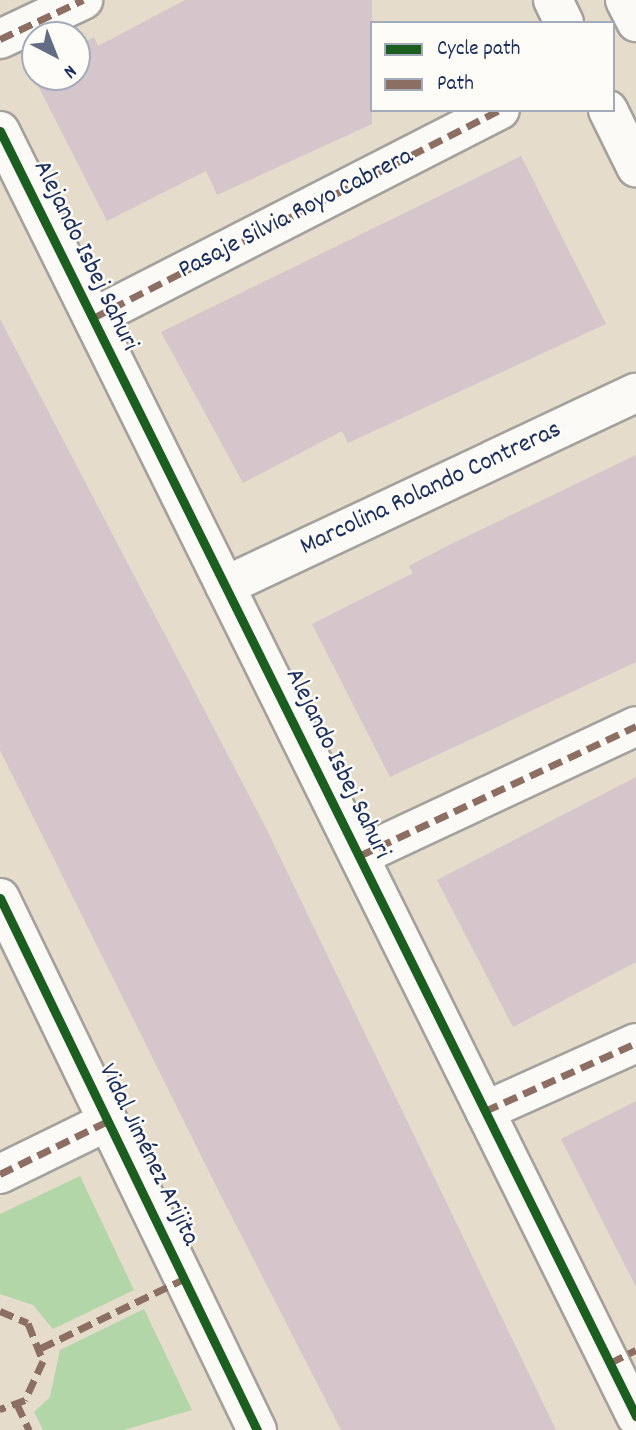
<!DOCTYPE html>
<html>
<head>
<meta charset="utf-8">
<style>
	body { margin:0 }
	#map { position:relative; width:636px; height:1430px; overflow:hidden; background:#e6dccb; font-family:Dekko,sans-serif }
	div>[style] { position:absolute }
	.green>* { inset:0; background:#b3d6a8 }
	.building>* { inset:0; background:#d4c6cb }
	.roads { filter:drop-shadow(2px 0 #a4a19d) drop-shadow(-2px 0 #a4a19d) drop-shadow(0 2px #a4a19d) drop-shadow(0 -2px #a4a19d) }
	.minor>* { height:38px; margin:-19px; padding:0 19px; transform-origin:19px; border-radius:19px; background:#fbfaf7 }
	.quiet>* { height:7px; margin-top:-3.5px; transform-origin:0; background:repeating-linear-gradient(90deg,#8d6e63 0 14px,transparent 0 21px) }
	.cycleway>* { height:9px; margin:-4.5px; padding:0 4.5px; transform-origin:4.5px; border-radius:4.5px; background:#1b5e20 }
	span { translate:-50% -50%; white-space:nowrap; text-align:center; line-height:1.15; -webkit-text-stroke:5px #fdfcf7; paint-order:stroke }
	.street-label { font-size:26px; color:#1b2f5e }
	.legend { position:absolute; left:370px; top:21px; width:245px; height:91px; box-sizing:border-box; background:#fdfcf7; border:2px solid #a3aaba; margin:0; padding:9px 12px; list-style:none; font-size:21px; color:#1b2f5e }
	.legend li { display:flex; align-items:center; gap:14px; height:35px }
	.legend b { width:35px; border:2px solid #a3aaba }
	.north { position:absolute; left:21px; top:21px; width:70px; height:70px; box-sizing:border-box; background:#fdfcf7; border:2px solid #a3aaba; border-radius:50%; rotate:138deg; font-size:19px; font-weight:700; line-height:28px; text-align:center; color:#1b2f5e }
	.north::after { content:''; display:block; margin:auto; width:24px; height:32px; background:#626c84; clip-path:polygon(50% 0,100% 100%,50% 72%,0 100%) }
</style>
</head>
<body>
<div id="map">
	<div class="green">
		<div style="clip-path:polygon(80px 1176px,134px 1290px,53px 1329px,33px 1305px,0 1294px,0 1214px)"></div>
		<div style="clip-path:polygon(144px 1309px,192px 1410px,124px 1430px,43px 1430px,34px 1412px,50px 1397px,60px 1350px)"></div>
	</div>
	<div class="building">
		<div style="clip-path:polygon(185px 0,372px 0,372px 124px,217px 195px,206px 171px,107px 221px,30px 70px,35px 67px,35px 77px,77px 77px,77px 46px,94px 37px,98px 46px)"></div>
		<div style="clip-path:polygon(521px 156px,606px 324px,348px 443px,342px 431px,243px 483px,161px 332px)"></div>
		<div style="clip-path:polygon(0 319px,266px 828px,556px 1430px,341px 1430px,216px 1186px,0 750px)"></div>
		<div style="clip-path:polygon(636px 455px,636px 662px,390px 777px,312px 624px,413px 573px,409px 566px,447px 546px)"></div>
		<div style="clip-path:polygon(636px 777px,636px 962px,513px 1027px,437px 880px)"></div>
		<div style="clip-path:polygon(636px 1101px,636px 1287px,561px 1139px)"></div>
	</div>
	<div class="roads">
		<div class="minor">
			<div style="left:553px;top:0;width:25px;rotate:64deg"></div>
			<div style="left:625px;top:0;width:25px;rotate:63deg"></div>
			<div style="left:0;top:39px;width:92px;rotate:-25.2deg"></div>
			<div style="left:608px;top:110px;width:64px;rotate:63.8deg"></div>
			<div style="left:0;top:131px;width:1434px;rotate:63.67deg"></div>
			<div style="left:93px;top:318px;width:457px;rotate:-27.1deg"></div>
			<div style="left:225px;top:586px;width:454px;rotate:-25.2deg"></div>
			<div style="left:359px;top:856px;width:306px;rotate:-25.1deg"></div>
			<div style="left:0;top:898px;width:591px;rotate:64.22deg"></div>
			<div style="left:485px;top:1111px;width:166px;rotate:-24.2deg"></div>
			<div style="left:0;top:1174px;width:120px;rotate:-26.1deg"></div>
		</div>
	</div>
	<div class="quiet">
		<div style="left:0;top:39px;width:92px;rotate:-25.2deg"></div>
		<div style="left:93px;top:318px;width:457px;rotate:-27.1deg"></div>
		<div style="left:359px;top:856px;width:306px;rotate:-25.1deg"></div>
		<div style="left:485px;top:1111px;width:166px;rotate:-24.2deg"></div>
		<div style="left:0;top:1174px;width:120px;rotate:-26.1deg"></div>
		<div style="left:0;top:1311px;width:30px;rotate:23deg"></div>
		<div style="left:28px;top:1323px;width:41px;rotate:68.5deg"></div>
		<div style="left:43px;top:1361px;width:43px;rotate:114.8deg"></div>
		<div style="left:25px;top:1400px;width:27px;rotate:160deg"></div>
		<div style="left:41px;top:1348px;width:159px;rotate:-25.8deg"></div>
		<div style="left:610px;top:1363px;width:29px;rotate:-27deg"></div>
		<div style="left:17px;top:1404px;width:29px;rotate:65deg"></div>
	</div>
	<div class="cycleway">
		<div style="left:0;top:131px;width:1434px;rotate:63.67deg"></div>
		<div style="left:0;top:898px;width:591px;rotate:64.22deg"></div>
	</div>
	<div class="street-label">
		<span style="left:296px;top:214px;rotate:-27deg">Pasaje Silvia Royo Cabrera</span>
		<span style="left:85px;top:256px;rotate:64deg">Alejando Isbej Sahuri</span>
		<span style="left:431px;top:489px;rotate:-25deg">Marcolina Rolando Contreras</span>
		<span style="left:337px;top:764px;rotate:64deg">Alejando Isbej Sahuri</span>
		<span style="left:148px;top:1155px;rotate:64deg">Vidal Jiménez Arijita</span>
	</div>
	<ul class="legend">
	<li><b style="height:9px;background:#1b5e20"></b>Cycle path</li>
	<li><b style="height:9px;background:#8d6e63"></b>Path</li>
	</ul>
	<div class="north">N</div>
</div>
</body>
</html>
